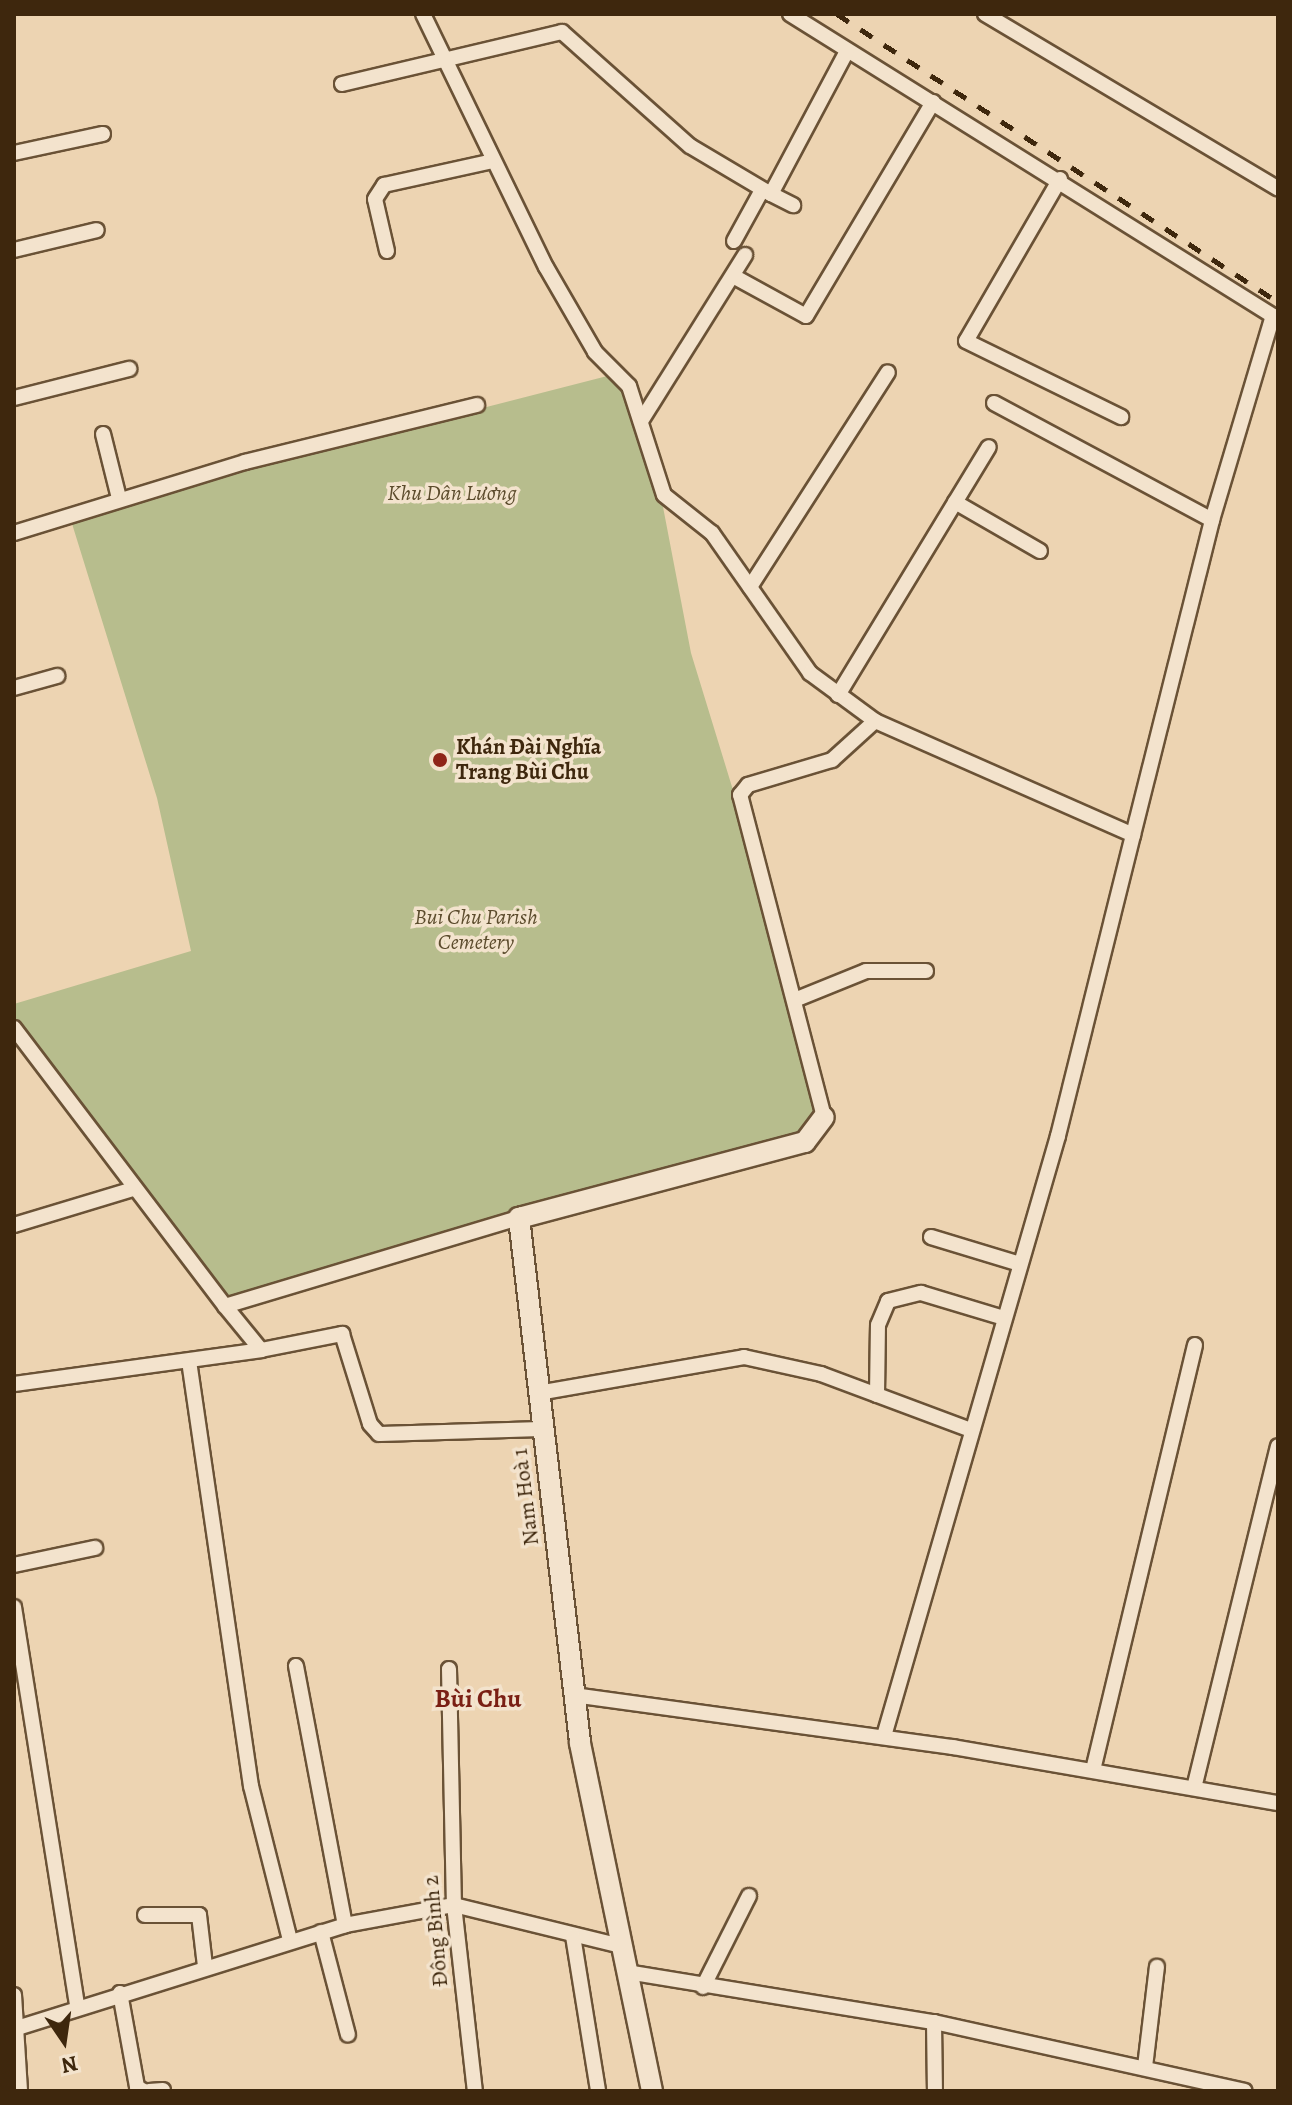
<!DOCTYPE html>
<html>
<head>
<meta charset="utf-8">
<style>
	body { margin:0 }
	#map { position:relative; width:1292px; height:2105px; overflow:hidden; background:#edd4b2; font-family:Alegreya,serif }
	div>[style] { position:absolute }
	.green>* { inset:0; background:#b7bd8d }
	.roads { filter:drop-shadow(2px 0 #6a5236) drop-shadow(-2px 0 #6a5236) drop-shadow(0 2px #6a5236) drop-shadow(0 -2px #6a5236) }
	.street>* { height:14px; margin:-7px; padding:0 7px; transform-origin:7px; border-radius:7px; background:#f3e3cd }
	.secondary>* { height:20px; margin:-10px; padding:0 10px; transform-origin:10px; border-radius:10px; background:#f3e3cd }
	.rail>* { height:5px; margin-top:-2.5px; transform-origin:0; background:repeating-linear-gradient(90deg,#3e270d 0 14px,transparent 0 28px) }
	.dots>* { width:22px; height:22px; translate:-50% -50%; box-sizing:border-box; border:4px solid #f3e3cd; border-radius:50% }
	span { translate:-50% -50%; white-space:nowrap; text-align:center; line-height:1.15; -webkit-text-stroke:7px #f3e3cd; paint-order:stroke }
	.park-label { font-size:22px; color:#5c4c2d; font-style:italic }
	.poi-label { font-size:22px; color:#3e270d; font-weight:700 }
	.left { translate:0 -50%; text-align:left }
	.street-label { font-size:22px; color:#3e270d }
	.quarter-label { font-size:26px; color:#7a1f14; font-weight:700 }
	.frame { position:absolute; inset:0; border:16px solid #3e270d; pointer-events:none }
	.north { position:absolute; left:24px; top:2001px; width:80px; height:80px; -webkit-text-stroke:6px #f3e3cd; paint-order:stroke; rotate:167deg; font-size:22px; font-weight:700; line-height:32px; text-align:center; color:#3e270d }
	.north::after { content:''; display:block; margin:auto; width:28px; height:36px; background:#3e270d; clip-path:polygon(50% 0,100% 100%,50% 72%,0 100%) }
</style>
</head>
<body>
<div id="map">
	<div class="green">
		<div style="clip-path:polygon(619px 373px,659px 486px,691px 653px,797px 999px,824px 1117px,805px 1142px,225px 1306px,14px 1028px,14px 1004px,191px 951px,157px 798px,69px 514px)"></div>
	</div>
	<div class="roads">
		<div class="street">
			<div style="left:423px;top:14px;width:281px;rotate:64.1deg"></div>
			<div style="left:546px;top:267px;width:98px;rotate:60deg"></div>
			<div style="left:595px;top:352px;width:48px;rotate:45deg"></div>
			<div style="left:629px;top:386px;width:114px;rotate:72.2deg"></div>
			<div style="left:664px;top:495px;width:61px;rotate:38.4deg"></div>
			<div style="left:712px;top:533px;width:171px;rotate:55deg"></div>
			<div style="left:810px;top:673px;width:81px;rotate:36.4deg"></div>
			<div style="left:875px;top:721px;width:282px;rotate:23.8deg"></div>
			<div style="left:1133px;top:835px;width:310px;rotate:104deg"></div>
			<div style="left:1058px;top:1136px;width:625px;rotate:106.17deg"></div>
			<div style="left:790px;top:14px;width:575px;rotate:32.01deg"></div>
			<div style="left:985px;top:14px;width:341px;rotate:30.8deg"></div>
			<div style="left:342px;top:84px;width:226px;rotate:-13.3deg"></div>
			<div style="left:562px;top:32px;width:171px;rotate:41.7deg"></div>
			<div style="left:690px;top:146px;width:94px;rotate:30.7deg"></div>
			<div style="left:771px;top:194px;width:162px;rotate:-62deg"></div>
			<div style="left:14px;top:153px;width:91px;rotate:-12.1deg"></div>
			<div style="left:1060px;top:179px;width:187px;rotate:120.1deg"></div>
			<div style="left:966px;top:341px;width:173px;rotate:26.1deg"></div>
			<div style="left:771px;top:194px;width:25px;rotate:27deg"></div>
			<div style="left:734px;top:241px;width:58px;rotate:-61.2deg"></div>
			<div style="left:14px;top:250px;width:85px;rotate:-13.5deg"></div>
			<div style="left:387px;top:251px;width:53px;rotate:-103deg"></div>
			<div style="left:375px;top:199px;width:17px;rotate:-57deg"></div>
			<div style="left:384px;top:185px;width:107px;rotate:-12.4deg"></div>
			<div style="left:733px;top:276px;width:83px;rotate:28.7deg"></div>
			<div style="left:806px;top:316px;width:249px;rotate:-59.3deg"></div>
			<div style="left:14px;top:398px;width:119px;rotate:-14.2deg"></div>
			<div style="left:994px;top:403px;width:247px;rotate:28.2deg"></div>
			<div style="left:641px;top:421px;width:196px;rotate:-57.9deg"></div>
			<div style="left:103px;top:434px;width:66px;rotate:76deg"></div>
			<div style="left:955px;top:502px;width:98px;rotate:30deg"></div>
			<div style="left:14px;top:533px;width:242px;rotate:-17.1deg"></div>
			<div style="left:245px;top:462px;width:239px;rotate:-13.8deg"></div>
			<div style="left:750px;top:587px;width:255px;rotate:-57.3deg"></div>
			<div style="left:14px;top:688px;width:45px;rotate:-15.6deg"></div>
			<div style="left:838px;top:695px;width:290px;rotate:-58.7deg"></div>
			<div style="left:1133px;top:835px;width:325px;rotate:-75.9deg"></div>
			<div style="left:1212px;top:520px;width:213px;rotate:-73.4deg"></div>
			<div style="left:797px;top:999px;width:74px;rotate:-22.1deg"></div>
			<div style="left:866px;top:971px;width:60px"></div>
			<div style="left:14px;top:1028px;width:349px;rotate:52.8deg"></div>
			<div style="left:225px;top:1306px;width:307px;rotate:-16.7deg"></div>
			<div style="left:824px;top:1117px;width:333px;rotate:-104.6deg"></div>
			<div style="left:740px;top:795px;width:13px;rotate:-51deg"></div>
			<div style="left:748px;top:785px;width:88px;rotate:-16.6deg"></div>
			<div style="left:832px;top:760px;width:58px;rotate:-42.2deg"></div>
			<div style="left:14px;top:1225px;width:124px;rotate:-16.8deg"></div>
			<div style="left:931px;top:1237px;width:93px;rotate:16.9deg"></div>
			<div style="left:225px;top:1306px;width:57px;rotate:50.7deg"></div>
			<div style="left:261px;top:1350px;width:83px;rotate:-11.2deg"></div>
			<div style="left:342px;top:1334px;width:94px;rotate:72.7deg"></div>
			<div style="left:370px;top:1424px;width:13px;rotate:48deg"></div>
			<div style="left:379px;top:1434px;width:163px;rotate:-1.8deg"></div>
			<div style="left:189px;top:1361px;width:429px;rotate:81.7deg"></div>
			<div style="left:251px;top:1786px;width:159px;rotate:75.8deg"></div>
			<div style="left:14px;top:1384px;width:249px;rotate:-7.8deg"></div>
			<div style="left:538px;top:1393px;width:209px;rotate:-9.9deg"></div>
			<div style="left:744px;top:1357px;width:79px;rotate:12.4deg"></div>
			<div style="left:821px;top:1374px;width:160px;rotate:20.5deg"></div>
			<div style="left:877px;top:1395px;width:70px;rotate:-89.2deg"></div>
			<div style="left:878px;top:1325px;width:26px;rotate:-67deg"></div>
			<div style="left:888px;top:1301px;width:34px;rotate:-14deg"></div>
			<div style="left:921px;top:1293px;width:87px;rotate:16.8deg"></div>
			<div style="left:14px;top:1565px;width:83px;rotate:-11.9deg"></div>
			<div style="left:14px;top:1607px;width:405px;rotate:81deg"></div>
			<div style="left:296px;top:1666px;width:264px;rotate:79.3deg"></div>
			<div style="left:345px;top:1925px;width:111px;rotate:-10.4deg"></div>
			<div style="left:454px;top:1905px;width:172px;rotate:13.8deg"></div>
			<div style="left:449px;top:1669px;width:236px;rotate:88.8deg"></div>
			<div style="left:454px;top:1905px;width:187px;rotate:83.6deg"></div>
			<div style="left:573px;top:1695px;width:384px;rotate:7.8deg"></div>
			<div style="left:953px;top:1747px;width:330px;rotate:9.8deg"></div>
			<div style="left:1093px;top:1770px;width:437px;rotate:-76.5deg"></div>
			<div style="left:1194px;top:1788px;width:352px;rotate:-76.2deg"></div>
			<div style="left:145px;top:1915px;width:54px"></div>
			<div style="left:199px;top:1915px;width:51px;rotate:83.3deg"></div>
			<div style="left:321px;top:1932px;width:106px;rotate:75.3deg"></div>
			<div style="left:573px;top:1936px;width:157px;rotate:80.8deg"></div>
			<div style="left:627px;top:1972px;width:311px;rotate:9.3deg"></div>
			<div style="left:934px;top:2022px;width:318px;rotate:12.5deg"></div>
			<div style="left:703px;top:1987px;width:102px;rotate:-63.2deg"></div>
			<div style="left:120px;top:1993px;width:96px;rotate:79.7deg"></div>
			<div style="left:137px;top:2087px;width:8px;rotate:30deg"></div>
			<div style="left:14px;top:1995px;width:96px;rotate:86.4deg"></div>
			<div style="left:934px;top:2022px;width:69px;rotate:89.2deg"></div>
			<div style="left:14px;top:2029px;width:347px;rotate:-17.4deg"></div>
			<div style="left:1145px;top:2067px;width:101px;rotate:-83.2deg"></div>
			<div style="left:149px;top:2091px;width:14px;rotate:-4deg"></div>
		</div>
		<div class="secondary">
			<div style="left:652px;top:2091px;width:356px;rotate:-101.7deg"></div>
			<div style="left:580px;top:1742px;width:528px;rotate:-96.64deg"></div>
			<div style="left:519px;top:1218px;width:296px;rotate:-14.9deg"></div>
			<div style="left:805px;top:1142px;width:31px;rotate:-53deg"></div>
		</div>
	</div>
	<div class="rail">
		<div style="left:837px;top:14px;width:527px;rotate:33.15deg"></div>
	</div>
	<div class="dots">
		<div style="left:440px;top:760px;background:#8f2418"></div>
	</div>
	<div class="park-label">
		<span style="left:452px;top:494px">Khu Dân Lương</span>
		<span style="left:476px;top:930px">Bui Chu Parish<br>Cemetery</span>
	</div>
	<div class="poi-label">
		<span class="left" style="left:456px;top:760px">Khán Đài Nghĩa<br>Trang Bùi Chu</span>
	</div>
	<div class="street-label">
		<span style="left:526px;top:1497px;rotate:-97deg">Nam Hoà 1</span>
		<span style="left:436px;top:1931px;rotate:-95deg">Đông Bình 2</span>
	</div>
	<div class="quarter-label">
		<span style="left:478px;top:1699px">Bùi Chu</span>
	</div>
	<div class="frame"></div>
	<div class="north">N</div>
</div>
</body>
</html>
